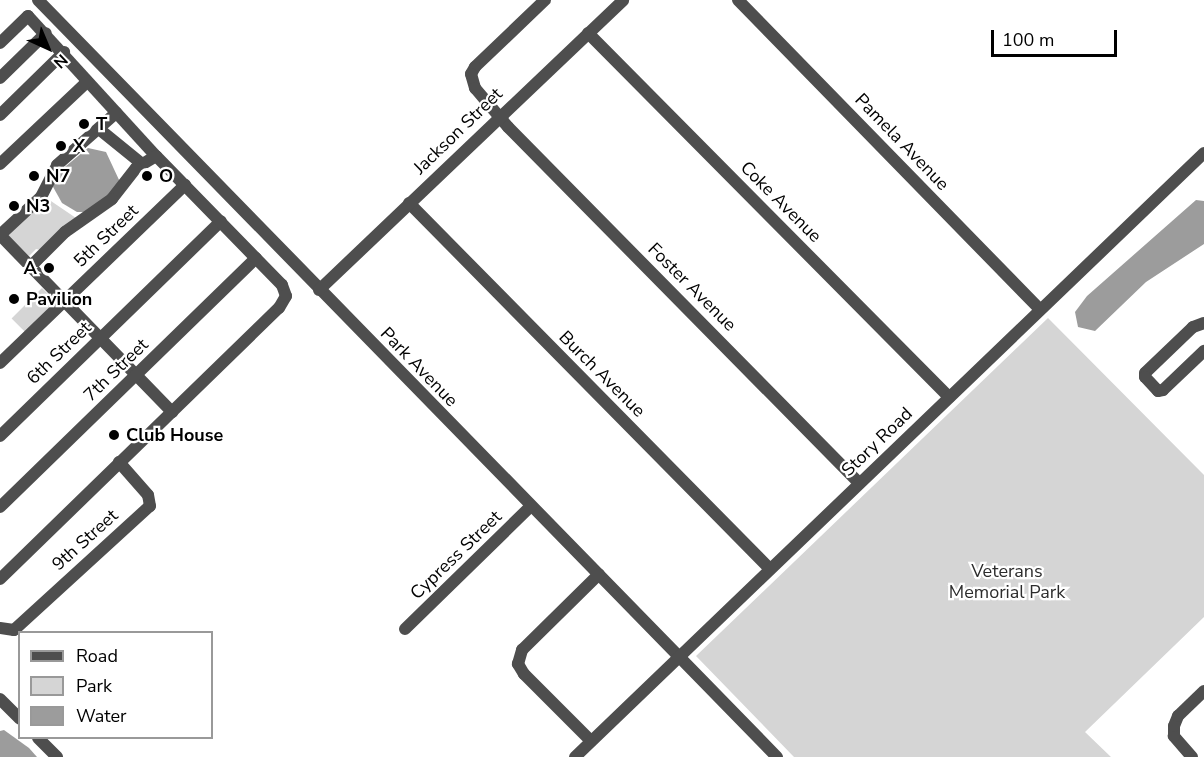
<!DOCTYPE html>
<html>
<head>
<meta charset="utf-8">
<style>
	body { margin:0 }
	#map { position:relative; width:1204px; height:757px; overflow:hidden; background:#fff; font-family:"Nunito Sans",sans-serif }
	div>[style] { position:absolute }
	.green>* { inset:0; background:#d5d5d5; transform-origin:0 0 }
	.water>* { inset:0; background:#9c9c9c }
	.minor>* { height:12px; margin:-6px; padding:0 6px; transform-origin:6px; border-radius:6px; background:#4e4e4e }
	.dots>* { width:16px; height:16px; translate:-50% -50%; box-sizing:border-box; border:3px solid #fff; border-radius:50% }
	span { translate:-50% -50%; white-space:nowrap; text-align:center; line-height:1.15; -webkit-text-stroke:4.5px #fff; paint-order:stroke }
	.poi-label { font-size:18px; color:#000; font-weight:700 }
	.left { translate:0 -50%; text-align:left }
	.right { translate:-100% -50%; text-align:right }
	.street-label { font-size:18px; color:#000 }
	.park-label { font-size:18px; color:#2c2c2c }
	.legend { position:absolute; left:18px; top:631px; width:195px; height:108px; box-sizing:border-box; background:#fff; border:2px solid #999; margin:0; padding:8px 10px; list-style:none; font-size:18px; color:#000 }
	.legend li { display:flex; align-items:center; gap:12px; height:30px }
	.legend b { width:30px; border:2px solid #999 }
	.north { position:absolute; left:18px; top:18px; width:60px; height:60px; -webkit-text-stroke:4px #fff; paint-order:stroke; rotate:136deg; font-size:16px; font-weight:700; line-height:24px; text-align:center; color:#000 }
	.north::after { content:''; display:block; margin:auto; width:21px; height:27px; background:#000; clip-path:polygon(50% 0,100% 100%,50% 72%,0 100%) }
	.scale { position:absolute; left:991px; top:30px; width:126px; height:27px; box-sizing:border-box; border:3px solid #000; border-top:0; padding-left:8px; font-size:18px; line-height:21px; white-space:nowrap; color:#000; -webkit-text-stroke:4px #fff; paint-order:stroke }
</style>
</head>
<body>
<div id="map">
	<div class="green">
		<div style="clip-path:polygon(45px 197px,76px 218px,41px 250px,36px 249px,29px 256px,6px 234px)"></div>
		<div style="left:42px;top:288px;width:21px;height:43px;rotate:45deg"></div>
		<div style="clip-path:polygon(1048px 318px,1204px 475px,1204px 617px,1085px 732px,1111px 757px,794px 757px,696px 656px)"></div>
	</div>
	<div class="water">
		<div style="clip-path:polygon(88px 148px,106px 152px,120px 182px,105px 201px,86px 212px,77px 212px,62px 203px,52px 185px,55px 175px)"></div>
		<div style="clip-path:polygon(1196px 200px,1204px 201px,1204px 244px,1146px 282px,1095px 331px,1078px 327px,1075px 312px,1087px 296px)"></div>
		<div style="clip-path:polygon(4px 730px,29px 748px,37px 757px,0 757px,0 731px)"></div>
	</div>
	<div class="minor">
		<div style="left:38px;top:0;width:1058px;rotate:45.69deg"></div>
		<div style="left:545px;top:0;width:97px;rotate:136.3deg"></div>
		<div style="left:475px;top:67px;width:8px;rotate:120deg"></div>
		<div style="left:471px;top:74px;width:15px;rotate:74deg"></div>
		<div style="left:475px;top:88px;width:51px;rotate:49.8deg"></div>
		<div style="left:508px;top:127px;width:500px;rotate:45.4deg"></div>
		<div style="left:738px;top:0;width:432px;rotate:45.7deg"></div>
		<div style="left:588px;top:33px;width:513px;rotate:45.24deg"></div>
		<div style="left:0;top:43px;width:39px;rotate:-44deg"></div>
		<div style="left:28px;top:16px;width:190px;rotate:47.6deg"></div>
		<div style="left:0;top:78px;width:64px;rotate:-44.4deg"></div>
		<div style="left:0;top:115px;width:90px;rotate:-44.5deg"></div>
		<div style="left:99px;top:129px;width:55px;rotate:39.1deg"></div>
		<div style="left:0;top:164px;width:120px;rotate:-43.3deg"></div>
		<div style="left:409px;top:203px;width:514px;rotate:45.39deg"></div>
		<div style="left:0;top:235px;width:247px;rotate:45.8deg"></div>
		<div style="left:0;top:235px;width:56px;rotate:-42.8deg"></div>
		<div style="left:41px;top:197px;width:36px;rotate:-63deg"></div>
		<div style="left:57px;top:165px;width:79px;rotate:-41.4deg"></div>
		<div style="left:319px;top:290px;width:420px;rotate:-43.6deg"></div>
		<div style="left:1204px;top:323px;width:12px;rotate:160deg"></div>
		<div style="left:1193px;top:327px;width:66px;rotate:136.2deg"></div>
		<div style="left:1145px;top:373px;width:4px;rotate:90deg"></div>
		<div style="left:1145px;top:377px;width:19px;rotate:47deg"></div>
		<div style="left:1158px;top:391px;width:5px;rotate:-11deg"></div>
		<div style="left:1163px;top:390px;width:57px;rotate:-43.6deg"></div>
		<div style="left:0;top:363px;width:257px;rotate:-43.9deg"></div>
		<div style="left:0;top:436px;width:308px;rotate:-44.2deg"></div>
		<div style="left:0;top:507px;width:357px;rotate:-44.2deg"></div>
		<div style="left:0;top:579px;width:389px;rotate:-44.2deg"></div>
		<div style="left:279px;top:308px;width:14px;rotate:-60deg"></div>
		<div style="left:286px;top:296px;width:12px;rotate:-110deg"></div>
		<div style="left:282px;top:285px;width:180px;rotate:-134.3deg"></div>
		<div style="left:156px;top:156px;width:23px;rotate:149deg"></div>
		<div style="left:136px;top:168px;width:39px;rotate:128deg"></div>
		<div style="left:112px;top:199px;width:57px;rotate:144.9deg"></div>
		<div style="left:65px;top:232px;width:48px;rotate:135deg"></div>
		<div style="left:0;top:628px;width:14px;rotate:8deg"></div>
		<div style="left:14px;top:630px;width:184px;rotate:-42.4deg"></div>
		<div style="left:150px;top:506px;width:11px;rotate:-100deg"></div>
		<div style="left:148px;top:495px;width:44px;rotate:-131.3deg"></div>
		<div style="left:405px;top:629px;width:176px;rotate:-44.3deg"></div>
		<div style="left:0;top:699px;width:28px;rotate:45deg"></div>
		<div style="left:38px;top:738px;width:27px;rotate:45deg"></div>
		<div style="left:591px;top:741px;width:95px;rotate:-135deg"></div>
		<div style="left:524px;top:674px;width:12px;rotate:-121deg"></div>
		<div style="left:518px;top:664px;width:15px;rotate:-74deg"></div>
		<div style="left:522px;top:650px;width:108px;rotate:-44.6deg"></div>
		<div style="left:575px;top:757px;width:872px;rotate:-43.84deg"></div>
		<div style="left:1192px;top:757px;width:28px;rotate:-131deg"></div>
		<div style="left:1174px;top:736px;width:10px;rotate:-90deg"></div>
		<div style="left:1174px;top:726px;width:11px;rotate:-68deg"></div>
		<div style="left:1178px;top:716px;width:36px;rotate:-44deg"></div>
	</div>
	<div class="dots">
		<div style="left:84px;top:124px;background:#000"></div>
		<div style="left:61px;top:146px;background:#000"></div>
		<div style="left:34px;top:176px;background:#000"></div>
		<div style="left:147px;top:176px;background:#000"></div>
		<div style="left:14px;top:206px;background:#000"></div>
		<div style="left:49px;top:268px;background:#000"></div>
		<div style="left:14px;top:299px;background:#000"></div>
		<div style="left:114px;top:435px;background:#000"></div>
	</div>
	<div class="poi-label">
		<span class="left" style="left:96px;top:124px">T</span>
		<span class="left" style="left:73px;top:146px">X</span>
		<span class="left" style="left:46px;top:176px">N7</span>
		<span class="left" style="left:159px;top:176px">O</span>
		<span class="left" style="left:26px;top:206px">N3</span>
		<span class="right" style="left:37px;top:268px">A</span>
		<span class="left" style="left:26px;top:299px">Pavilion</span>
		<span class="left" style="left:126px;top:435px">Club House</span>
	</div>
	<div class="street-label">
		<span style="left:458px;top:131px;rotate:-44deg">Jackson Street</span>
		<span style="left:902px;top:142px;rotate:46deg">Pamela Avenue</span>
		<span style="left:781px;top:202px;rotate:45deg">Coke Avenue</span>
		<span style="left:106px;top:236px;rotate:-44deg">5th Street</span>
		<span style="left:692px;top:287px;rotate:45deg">Foster Avenue</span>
		<span style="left:59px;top:353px;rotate:-44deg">6th Street</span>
		<span style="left:419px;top:367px;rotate:46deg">Park Avenue</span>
		<span style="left:116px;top:370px;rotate:-44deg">7th Street</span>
		<span style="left:602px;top:374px;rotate:45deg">Burch Avenue</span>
		<span style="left:877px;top:442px;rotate:-44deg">Story Road</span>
		<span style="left:85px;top:540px;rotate:-42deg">9th Street</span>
		<span style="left:456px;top:555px;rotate:-44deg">Cypress Street</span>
	</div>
	<div class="park-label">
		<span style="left:1007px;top:582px">Veterans<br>Memorial Park</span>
	</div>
	<ul class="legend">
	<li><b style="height:8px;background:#4e4e4e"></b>Road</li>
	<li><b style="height:16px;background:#d5d5d5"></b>Park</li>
	<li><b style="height:16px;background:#9c9c9c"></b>Water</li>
	</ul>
	<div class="north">N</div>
	<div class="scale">100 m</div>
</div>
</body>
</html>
